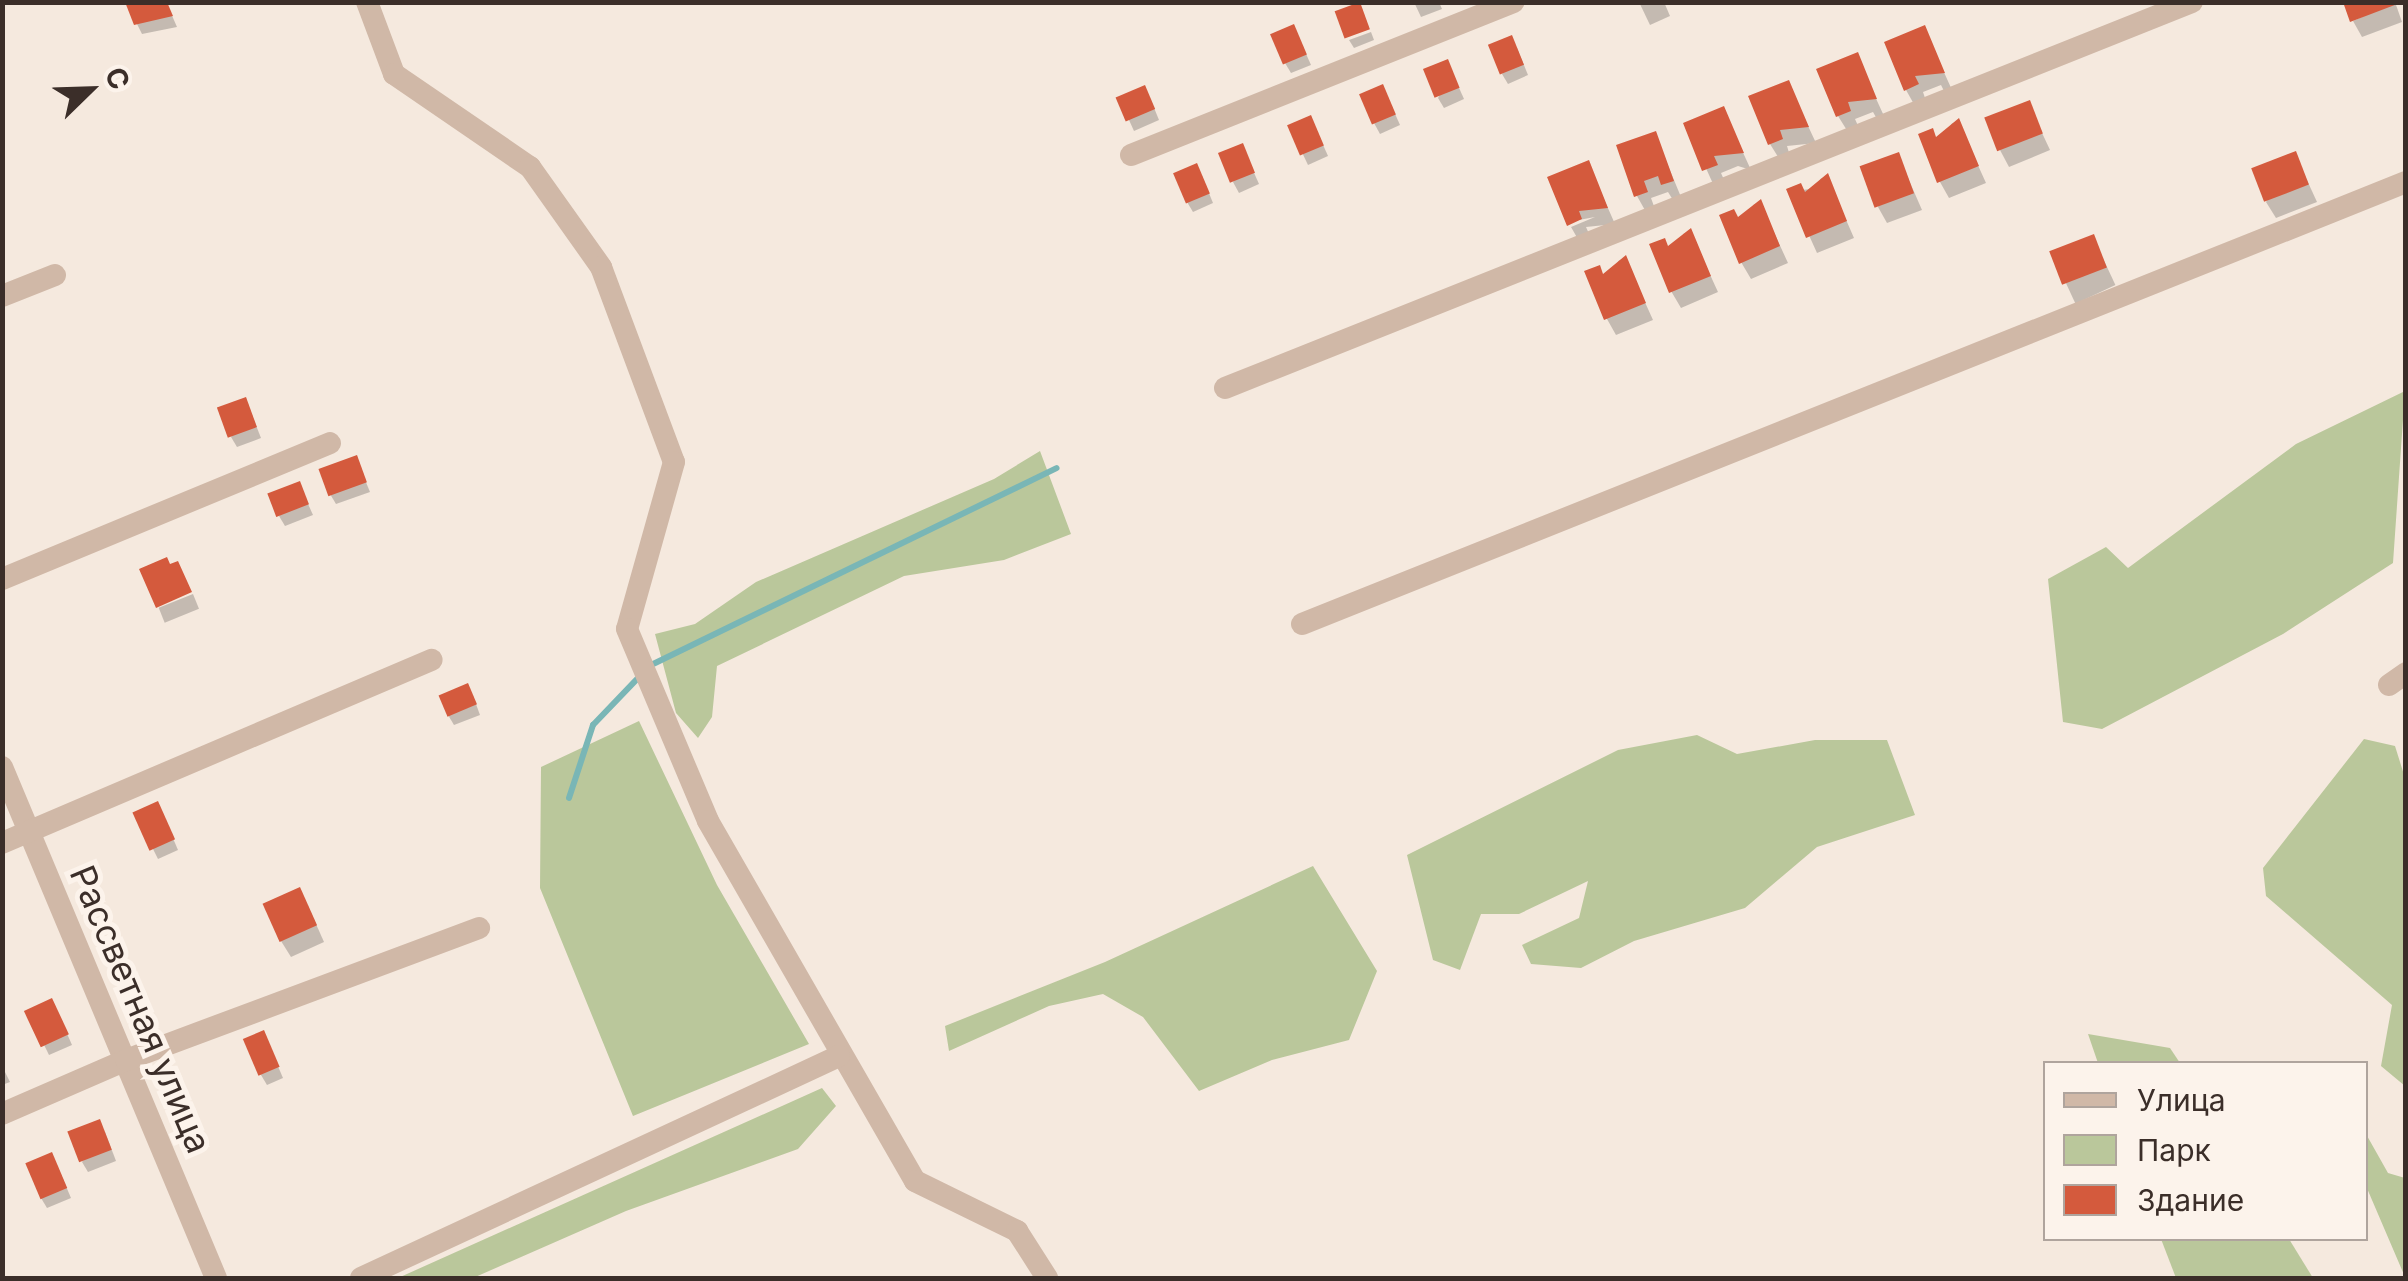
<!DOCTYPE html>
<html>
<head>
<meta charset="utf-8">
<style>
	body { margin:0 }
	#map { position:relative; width:2408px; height:1281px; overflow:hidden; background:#f5e9de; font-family:Inter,sans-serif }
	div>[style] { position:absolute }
	.green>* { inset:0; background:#bac79b }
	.shadow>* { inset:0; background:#0003; transform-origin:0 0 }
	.stream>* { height:6px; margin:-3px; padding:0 3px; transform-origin:3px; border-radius:3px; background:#79b6b6 }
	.building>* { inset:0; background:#d45a3d; transform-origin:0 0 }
	.minor>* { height:22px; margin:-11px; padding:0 11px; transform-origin:11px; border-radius:11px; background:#d0b8a7 }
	span { translate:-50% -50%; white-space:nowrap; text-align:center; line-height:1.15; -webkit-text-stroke:10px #fcf3eb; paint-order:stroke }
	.street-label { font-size:35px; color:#3b2e29 }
	.frame { position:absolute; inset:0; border:5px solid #3b2e29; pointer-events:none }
	.legend { position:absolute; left:2043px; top:1061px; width:325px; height:180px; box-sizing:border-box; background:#fcf3eb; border:2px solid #afa49d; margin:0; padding:12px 18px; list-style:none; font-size:30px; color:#3b2e29 }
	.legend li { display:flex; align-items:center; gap:20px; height:50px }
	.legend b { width:50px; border:2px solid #afa49d }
	.north { position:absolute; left:40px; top:40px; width:100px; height:100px; -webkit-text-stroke:8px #fcf3eb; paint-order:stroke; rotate:67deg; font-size:28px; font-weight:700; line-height:40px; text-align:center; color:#3b2e29 }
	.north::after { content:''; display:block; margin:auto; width:35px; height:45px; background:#3b2e29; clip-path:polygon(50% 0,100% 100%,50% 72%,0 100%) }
</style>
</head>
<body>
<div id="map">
	<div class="green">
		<div style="clip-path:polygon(2405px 391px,2393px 563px,2283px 634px,2102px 729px,2063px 722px,2048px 579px,2106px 547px,2128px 568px,2296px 444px)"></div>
		<div style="clip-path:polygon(1040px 451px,1071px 534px,1004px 560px,904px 576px,717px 666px,712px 717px,698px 738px,676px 713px,655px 634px,695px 624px,756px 582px,994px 479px)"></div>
		<div style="clip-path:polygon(639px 721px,717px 885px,809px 1044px,633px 1116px,540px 888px,541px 767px)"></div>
		<div style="clip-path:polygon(1697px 735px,1737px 754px,1815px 740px,1887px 740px,1915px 815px,1817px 847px,1745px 908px,1634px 941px,1581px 968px,1531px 964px,1522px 945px,1579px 918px,1588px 881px,1519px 914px,1481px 914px,1460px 970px,1433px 960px,1407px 855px,1618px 750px)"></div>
		<div style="clip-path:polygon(2364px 739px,2395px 746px,2405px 778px,2405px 1086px,2381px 1066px,2392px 1005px,2266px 896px,2263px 868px)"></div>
		<div style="clip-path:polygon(1313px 866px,1377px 971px,1349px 1040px,1272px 1060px,1199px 1091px,1143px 1017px,1103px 994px,1049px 1006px,949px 1051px,945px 1026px,1105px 962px)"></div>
		<div style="clip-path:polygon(2088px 1034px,2170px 1048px,2180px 1063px,2098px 1063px)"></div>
		<div style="clip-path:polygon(822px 1088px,836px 1106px,798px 1149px,626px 1211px,473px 1278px,398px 1278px)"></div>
		<div style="clip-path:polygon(2366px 1134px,2388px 1173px,2405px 1178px,2405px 1277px,2366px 1186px)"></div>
		<div style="clip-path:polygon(2161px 1239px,2289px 1239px,2313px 1278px,2176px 1278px)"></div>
	</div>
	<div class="shadow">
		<div style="clip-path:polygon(166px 2px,177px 27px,142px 34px,137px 24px)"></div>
		<div style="clip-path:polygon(1414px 2px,1439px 2px,1442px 9px,1421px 17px)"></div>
		<div style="clip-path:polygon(1639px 2px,1664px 2px,1670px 16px,1650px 25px)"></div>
		<div style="clip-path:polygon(2395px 2px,2402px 22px,2362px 37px,2353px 21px)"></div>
		<div style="clip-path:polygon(1924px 28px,1952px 90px,1945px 93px,1941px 85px,1923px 92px,1926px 101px,1915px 106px,1906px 90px)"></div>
		<div style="clip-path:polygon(1371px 32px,1374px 40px,1354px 48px,1349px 40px)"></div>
		<div style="clip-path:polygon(1299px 38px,1311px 65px,1291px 73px,1285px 63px)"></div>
		<div style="clip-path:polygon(1517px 48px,1528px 75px,1508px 84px,1502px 74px)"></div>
		<div style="clip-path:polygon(1856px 55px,1884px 116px,1877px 119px,1873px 112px,1855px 119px,1859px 128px,1848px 132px,1838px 116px)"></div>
		<div style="clip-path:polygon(1452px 72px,1464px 99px,1444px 108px,1438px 98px)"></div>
		<div style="clip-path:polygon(1788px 83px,1816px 143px,1787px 146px,1790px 156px,1780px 160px,1770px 144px)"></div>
		<div style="clip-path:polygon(1119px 98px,1150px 98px,1159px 120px,1134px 131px)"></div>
		<div style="clip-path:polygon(1388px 98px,1400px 125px,1380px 134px,1374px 123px)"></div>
		<div style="clip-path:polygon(2028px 103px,2050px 150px,2009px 167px,2000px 150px)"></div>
		<div style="clip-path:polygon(1723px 109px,1751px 170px,1738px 166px,1721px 173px,1725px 182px,1714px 186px,1686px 124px)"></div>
		<div style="clip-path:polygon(1958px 121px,1986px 183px,1949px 198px,1940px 182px,1936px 139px,1954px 132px,1951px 124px)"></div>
		<div style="clip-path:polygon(1290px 127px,1316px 129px,1328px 156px,1308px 165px)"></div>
		<div style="clip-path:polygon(1655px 134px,1681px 197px,1673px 200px,1668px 192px,1651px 198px,1655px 209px,1646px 212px,1637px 196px)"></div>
		<div style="clip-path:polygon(2295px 154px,2317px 202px,2276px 218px,2266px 202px)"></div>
		<div style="clip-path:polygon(1898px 155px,1922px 210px,1887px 223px,1878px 207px)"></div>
		<div style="clip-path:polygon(1247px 157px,1259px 184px,1239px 193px,1233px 182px)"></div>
		<div style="clip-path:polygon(1588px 163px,1615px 224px,1586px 227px,1590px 236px,1579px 241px,1571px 227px,1595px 217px,1568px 222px)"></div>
		<div style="clip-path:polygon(1202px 176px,1213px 203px,1193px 212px,1187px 202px)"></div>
		<div style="clip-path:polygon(1827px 176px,1854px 238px,1817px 253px,1789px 191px,1823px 188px,1820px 179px)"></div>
		<div style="clip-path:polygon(1760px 202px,1788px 263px,1751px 279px,1741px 262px,1738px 220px,1756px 213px,1753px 205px)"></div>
		<div style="clip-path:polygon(1690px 231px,1718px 292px,1681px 308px,1671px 291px,1668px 249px,1686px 242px,1683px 234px)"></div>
		<div style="left:2093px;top:237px;width:53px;height:44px;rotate:65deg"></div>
		<div style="clip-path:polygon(1625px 258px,1653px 320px,1616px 335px,1607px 319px,1603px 276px,1621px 269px,1618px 261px)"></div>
		<div style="clip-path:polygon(250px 410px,261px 438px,237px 447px,231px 437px)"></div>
		<div style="clip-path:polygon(356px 458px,370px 492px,336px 504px,330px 494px)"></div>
		<div style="clip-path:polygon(304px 495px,313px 515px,285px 526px,279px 516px)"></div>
		<div style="left:193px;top:594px;width:16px;height:37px;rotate:68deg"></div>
		<div style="clip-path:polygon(473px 696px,480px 715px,454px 725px,448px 715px)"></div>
		<div style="clip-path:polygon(163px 815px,178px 850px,158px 859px,153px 849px)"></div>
		<div style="clip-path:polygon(308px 906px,324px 942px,291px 957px,281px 941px)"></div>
		<div style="clip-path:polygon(57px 1011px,72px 1045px,49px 1055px,28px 1012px)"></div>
		<div style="clip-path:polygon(268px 1043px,283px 1078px,267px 1085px,261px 1075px)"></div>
		<div style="clip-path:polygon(2px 1066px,10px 1082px,2px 1085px)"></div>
		<div style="clip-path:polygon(105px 1132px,116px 1161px,88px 1172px,82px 1162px)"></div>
		<div style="clip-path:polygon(57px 1165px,71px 1198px,47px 1208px,41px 1198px)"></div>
	</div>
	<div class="stream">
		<div style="left:649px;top:666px;width:453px;rotate:-25.9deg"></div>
		<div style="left:569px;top:798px;width:77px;rotate:-71.8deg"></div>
		<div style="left:593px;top:725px;width:69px;rotate:-46.2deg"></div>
	</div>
	<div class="building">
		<div style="clip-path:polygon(125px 2px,167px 2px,173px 16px,134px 25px)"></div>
		<div style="left:1360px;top:2px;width:29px;height:27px;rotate:70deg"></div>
		<div style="clip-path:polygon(2343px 2px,2400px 2px,2400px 3px,2350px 22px)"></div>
		<div style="left:1294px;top:24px;width:33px;height:26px;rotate:67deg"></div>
		<div style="clip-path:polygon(1925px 25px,1945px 73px,1915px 76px,1919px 84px,1904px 91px,1884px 42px)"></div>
		<div style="left:1512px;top:35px;width:32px;height:26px;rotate:68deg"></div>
		<div style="clip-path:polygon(1858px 52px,1877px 99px,1848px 102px,1851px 111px,1836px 117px,1816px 69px)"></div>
		<div style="left:1448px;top:59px;width:31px;height:27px;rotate:68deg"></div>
		<div style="clip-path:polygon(1789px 80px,1809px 127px,1780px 130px,1783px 139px,1768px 145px,1748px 96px)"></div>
		<div style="left:1383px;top:84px;width:33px;height:26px;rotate:67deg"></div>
		<div style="left:1145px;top:85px;width:26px;height:32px;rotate:67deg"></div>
		<div style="left:2030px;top:100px;width:36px;height:49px;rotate:69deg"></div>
		<div style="clip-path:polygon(1724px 106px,1744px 153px,1714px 156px,1718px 165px,1702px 171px,1683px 123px)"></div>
		<div style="left:1311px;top:115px;width:33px;height:26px;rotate:67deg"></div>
		<div style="clip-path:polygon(1959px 118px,1979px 166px,1937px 183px,1918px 134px,1933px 128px,1936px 137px)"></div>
		<div style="clip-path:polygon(1656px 131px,1674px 181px,1661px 185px,1658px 176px,1644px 181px,1648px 192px,1634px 197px,1616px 145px)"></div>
		<div style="left:1243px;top:143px;width:32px;height:27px;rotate:68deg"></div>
		<div style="left:2296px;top:151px;width:36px;height:48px;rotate:69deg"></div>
		<div style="left:1899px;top:152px;width:44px;height:42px;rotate:70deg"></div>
		<div style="clip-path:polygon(1589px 160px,1608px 208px,1579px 211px,1582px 219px,1567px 226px,1547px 177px)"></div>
		<div style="left:1197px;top:163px;width:33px;height:26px;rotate:67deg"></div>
		<div style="clip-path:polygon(1828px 173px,1847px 221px,1806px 238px,1786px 189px,1801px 183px,1805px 192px)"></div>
		<div style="clip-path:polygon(1761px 199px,1780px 246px,1739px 264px,1719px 215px,1734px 209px,1738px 217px)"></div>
		<div style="clip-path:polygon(1691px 228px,1711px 276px,1669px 293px,1649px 244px,1665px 238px,1668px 246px)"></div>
		<div style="left:2094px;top:234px;width:36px;height:48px;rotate:69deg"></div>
		<div style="clip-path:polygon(1626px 255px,1646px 303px,1604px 320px,1584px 271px,1600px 265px,1603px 274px)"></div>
		<div style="left:246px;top:397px;width:32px;height:31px;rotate:70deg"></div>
		<div style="left:357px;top:455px;width:29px;height:41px;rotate:70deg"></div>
		<div style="left:300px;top:481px;width:25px;height:35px;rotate:69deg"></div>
		<div style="clip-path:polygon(167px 557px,170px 564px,178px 561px,192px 592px,156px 608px,139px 569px)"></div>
		<div style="left:468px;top:683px;width:23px;height:32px;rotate:67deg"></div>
		<div style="left:158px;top:801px;width:42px;height:28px;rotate:66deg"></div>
		<div style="left:300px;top:887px;width:42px;height:41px;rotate:66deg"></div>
		<div style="left:52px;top:998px;width:40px;height:31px;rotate:65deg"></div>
		<div style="left:264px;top:1030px;width:40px;height:23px;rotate:67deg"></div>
		<div style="left:100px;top:1119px;width:33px;height:35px;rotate:69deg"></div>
		<div style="left:52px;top:1152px;width:39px;height:29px;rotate:67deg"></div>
	</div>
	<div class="minor">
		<div style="left:367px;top:2px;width:77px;rotate:69.4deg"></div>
		<div style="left:394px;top:74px;width:165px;rotate:34.4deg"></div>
		<div style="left:530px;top:167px;width:123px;rotate:54.6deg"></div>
		<div style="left:601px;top:267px;width:208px;rotate:69.5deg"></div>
		<div style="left:674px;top:462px;width:173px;rotate:105.7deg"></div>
		<div style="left:627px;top:629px;width:208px;rotate:67.1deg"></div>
		<div style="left:708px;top:821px;width:415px;rotate:60.1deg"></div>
		<div style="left:915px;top:1181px;width:114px;rotate:26.1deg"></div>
		<div style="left:1017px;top:1231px;width:56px;rotate:57.4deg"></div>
		<div style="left:1131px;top:155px;width:412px;rotate:-21.8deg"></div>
		<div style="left:2px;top:296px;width:57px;rotate:-21.6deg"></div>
		<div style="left:1225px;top:388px;width:1041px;rotate:-21.76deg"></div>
		<div style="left:2px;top:579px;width:355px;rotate:-22.5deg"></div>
		<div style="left:1302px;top:624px;width:1189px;rotate:-21.82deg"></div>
		<div style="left:2389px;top:685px;width:21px;rotate:-35deg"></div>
		<div style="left:2px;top:767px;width:554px;rotate:67.28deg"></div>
		<div style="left:2px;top:843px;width:467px;rotate:-23.1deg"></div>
		<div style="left:2px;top:1114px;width:135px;rotate:-23.5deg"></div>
		<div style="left:126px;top:1060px;width:377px;rotate:-20.5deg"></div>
		<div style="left:361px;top:1278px;width:527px;rotate:-24.91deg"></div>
	</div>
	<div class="street-label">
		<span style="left:141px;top:1009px;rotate:67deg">Рассветная улица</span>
	</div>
	<div class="frame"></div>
	<ul class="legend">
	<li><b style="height:12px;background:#d0b8a7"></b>Улица</li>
	<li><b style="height:28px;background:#bac79b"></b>Парк</li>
	<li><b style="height:28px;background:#d45a3d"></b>Здание</li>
	</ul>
	<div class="north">С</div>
</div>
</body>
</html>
